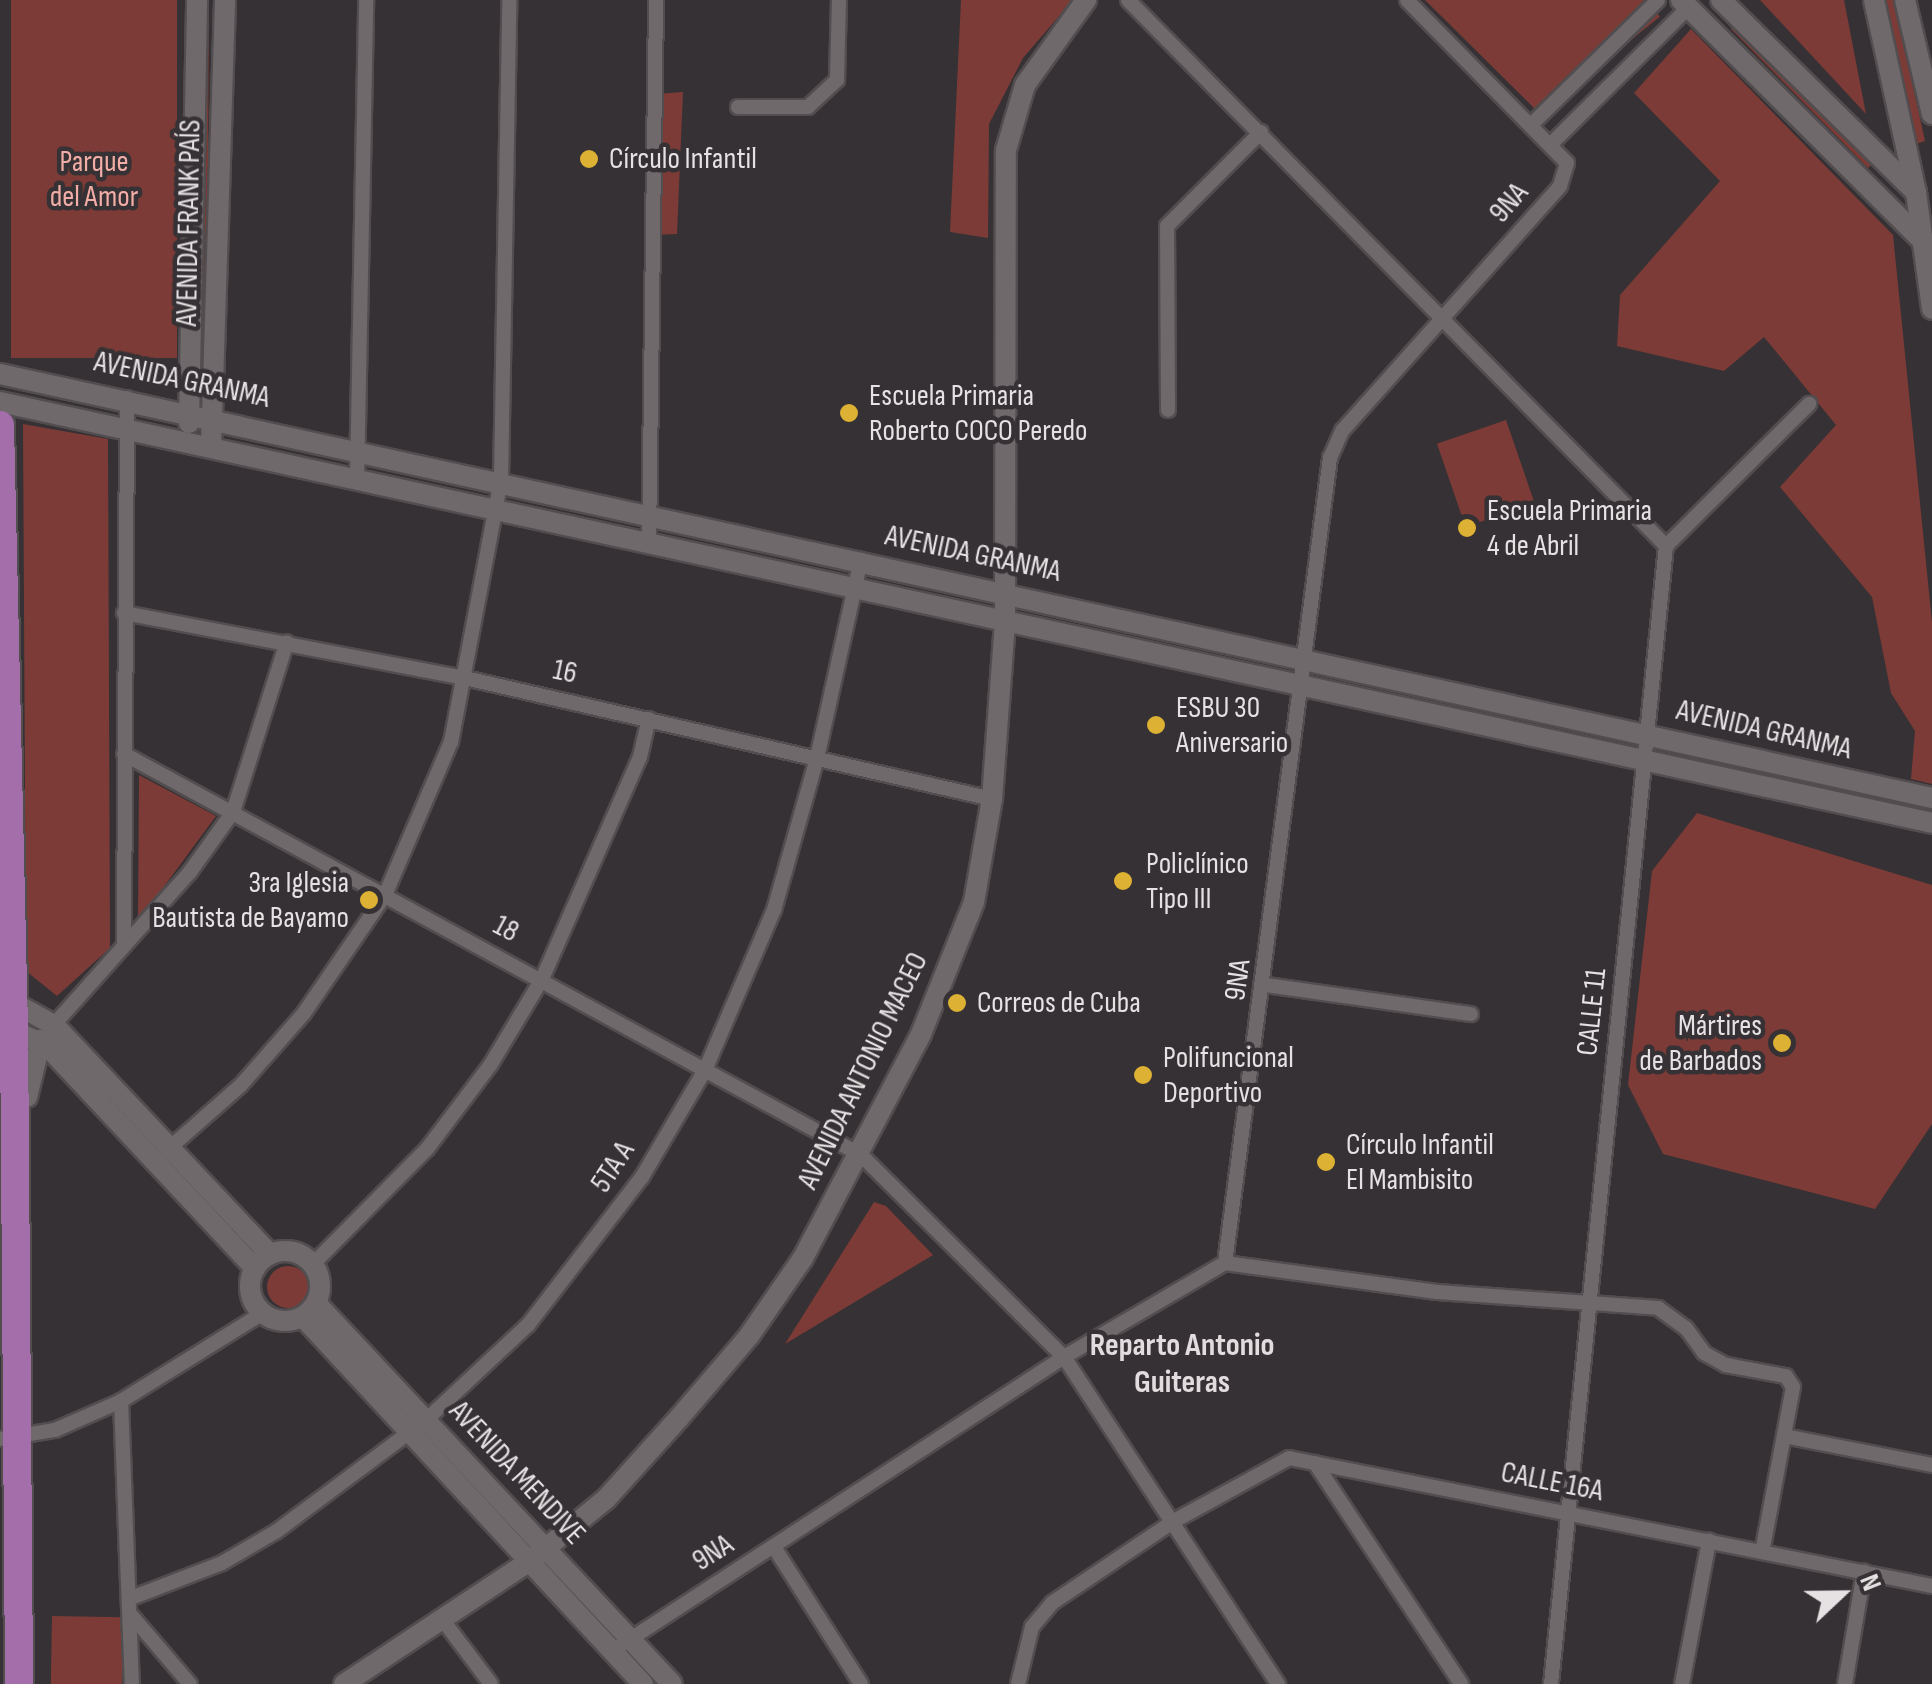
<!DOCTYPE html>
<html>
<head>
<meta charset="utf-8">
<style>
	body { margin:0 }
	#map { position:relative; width:1932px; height:1684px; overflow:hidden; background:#363134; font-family:"Sofia Sans Condensed",sans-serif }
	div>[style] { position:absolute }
	.green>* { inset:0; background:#7c3b36; transform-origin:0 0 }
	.round { border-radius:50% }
	.roads { filter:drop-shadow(2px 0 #524d4f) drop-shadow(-2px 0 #524d4f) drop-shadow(0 2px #524d4f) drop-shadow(0 -2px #524d4f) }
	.street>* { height:14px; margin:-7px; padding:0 7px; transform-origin:7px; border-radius:7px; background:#6f696c }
	.secondary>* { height:20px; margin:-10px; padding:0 10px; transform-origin:10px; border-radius:10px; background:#6f696c }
	.secondary>.ring { margin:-10px; padding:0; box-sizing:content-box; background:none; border:20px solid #6f696c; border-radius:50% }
	.highway>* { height:28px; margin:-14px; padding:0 14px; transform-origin:14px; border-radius:14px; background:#a46eab }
	.dots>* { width:28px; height:28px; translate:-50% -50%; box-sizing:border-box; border:5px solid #363134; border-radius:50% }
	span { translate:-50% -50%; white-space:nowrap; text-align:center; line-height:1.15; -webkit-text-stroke:9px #363134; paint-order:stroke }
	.poi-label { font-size:30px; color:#e6e2e4 }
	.left { translate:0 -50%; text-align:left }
	.right { translate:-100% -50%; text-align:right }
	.park-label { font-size:30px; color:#f2ada6 }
	.street-label { font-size:30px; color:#e6e2e4 }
	.neighbourhood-label { font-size:32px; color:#e3dcdf; font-weight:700 }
	.north { position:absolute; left:1792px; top:1544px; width:100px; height:100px; -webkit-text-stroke:8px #363134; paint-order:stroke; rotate:68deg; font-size:28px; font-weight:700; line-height:40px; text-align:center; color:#e6e2e4 }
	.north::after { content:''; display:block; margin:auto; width:35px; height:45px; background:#e6e2e4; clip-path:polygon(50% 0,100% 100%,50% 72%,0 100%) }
</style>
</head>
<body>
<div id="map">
	<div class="green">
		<div style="left:11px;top:0;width:166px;height:358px"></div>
		<div style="clip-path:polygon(209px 0,207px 329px,203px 329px)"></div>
		<div style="clip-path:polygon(961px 0,1073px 0,1023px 58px,989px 124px,988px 238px,950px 232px)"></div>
		<div style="clip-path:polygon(1425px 0,1644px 0,1536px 110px)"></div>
		<div style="clip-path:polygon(1760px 0,1844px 0,1866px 114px)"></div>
		<div style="clip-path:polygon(1883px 0,1894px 0,1925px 141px,1916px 144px)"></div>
		<div style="left:1656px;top:12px;width:6px;height:136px;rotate:51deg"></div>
		<div style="clip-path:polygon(1736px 24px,1874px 162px,1868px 168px,1731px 29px)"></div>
		<div style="clip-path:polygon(1691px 29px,1893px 235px,1932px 622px,1932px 784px,1911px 779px,1915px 731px,1891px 693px,1872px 597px,1780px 487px,1836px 425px,1764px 337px,1724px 371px,1617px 346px,1620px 295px,1720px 181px,1634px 93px)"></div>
		<div style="clip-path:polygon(683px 92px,677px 234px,655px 235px,656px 94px)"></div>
		<div style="left:1506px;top:420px;width:88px;height:73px;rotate:71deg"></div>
		<div style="clip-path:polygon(23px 424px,108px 439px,110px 948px,57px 996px,26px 971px)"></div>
		<div style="clip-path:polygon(139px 775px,216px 816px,138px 922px)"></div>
		<div style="clip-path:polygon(1697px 813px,1932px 885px,1932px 1124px,1875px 1209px,1663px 1154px,1628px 1085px,1652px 871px)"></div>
		<div style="clip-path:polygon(874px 1202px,886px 1206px,933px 1255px,785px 1344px)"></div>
		<div class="round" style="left:267px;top:1266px;width:42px;height:42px"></div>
		<div style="left:52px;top:1616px;width:71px;height:68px;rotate:1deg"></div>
	</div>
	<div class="roads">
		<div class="street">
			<div style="left:1128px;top:0;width:767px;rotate:45.42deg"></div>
			<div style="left:738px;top:107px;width:70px"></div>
			<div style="left:808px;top:107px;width:40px;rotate:-43deg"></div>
			<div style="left:837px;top:80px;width:80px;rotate:-88.6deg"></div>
			<div style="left:1533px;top:123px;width:175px;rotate:-44.5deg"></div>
			<div style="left:1552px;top:143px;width:192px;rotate:-44.8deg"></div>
			<div style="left:1168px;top:410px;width:184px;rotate:-90.3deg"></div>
			<div style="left:1167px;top:226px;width:133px;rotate:-45deg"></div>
			<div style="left:357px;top:480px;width:480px;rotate:-88.9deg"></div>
			<div style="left:649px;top:544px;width:544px;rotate:-89.26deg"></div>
			<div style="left:124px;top:613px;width:347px;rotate:10.8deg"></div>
			<div style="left:465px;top:678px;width:541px;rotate:12.93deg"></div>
			<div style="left:124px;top:754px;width:839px;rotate:28.55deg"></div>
			<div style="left:861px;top:1155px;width:286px;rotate:44.9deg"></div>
			<div style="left:1064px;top:1357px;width:391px;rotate:56.8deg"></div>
			<div style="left:124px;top:943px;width:545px;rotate:-89.68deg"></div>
			<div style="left:1266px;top:985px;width:207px;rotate:8.1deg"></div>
			<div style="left:51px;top:1028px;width:209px;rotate:-48.3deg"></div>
			<div style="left:190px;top:872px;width:74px;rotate:-54.4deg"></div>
			<div style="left:233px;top:812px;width:178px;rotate:-72.4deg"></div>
			<div style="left:165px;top:1152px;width:101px;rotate:-41.4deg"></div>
			<div style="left:241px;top:1085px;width:96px;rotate:-48.8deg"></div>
			<div style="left:304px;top:1013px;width:143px;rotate:-55.5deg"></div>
			<div style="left:385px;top:895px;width:167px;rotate:-66.7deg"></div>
			<div style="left:451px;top:742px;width:266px;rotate:-79.2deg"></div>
			<div style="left:501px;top:481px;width:481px;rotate:-89deg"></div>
			<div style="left:1225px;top:1263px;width:812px;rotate:-82.57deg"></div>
			<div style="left:1330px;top:458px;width:30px;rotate:-66deg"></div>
			<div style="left:1342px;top:431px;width:328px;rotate:-48.3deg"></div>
			<div style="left:1560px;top:186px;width:24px;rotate:-73deg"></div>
			<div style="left:1567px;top:163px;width:228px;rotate:-134.5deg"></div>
			<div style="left:1225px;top:1263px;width:214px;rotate:7.8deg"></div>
			<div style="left:1437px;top:1292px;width:222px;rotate:4.1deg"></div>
			<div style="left:1658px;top:1308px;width:34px;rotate:36deg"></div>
			<div style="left:1686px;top:1328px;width:31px;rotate:54deg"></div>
			<div style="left:1704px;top:1353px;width:25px;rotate:29deg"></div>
			<div style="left:1726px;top:1365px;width:61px;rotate:10.4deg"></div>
			<div style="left:1786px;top:1376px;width:13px;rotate:58deg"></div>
			<div style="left:1793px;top:1387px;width:168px;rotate:100.6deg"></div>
			<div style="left:313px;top:1264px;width:162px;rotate:-45.3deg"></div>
			<div style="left:427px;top:1149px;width:106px;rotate:-53deg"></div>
			<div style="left:491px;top:1064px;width:99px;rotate:-59deg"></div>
			<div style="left:542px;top:979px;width:243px;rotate:-66.2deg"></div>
			<div style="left:640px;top:757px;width:39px;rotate:-77deg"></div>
			<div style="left:121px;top:1401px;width:283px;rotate:87.8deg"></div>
			<div style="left:1784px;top:1436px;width:151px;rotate:11.1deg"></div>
			<div style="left:0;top:1439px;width:56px;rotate:-9.3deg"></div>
			<div style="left:55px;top:1430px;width:72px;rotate:-23.7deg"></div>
			<div style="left:121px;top:1401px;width:167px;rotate:-31.8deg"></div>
			<div style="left:1315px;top:1463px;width:265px;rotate:56.5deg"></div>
			<div style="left:774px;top:1547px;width:162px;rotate:57.6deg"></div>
			<div style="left:131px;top:1598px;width:97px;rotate:-21deg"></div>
			<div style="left:222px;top:1563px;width:64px;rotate:-30.2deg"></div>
			<div style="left:277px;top:1531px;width:186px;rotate:-36.7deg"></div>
			<div style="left:426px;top:1420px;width:139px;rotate:-43deg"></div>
			<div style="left:528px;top:1325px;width:187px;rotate:-52.4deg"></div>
			<div style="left:642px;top:1177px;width:124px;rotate:-59.5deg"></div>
			<div style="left:705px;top:1070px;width:174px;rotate:-66.7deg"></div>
			<div style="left:774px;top:910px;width:158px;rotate:-74.2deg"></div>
			<div style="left:817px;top:758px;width:203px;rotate:-77.5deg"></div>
			<div style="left:131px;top:1615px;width:91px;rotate:49.5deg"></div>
			<div style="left:442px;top:1619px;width:81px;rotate:53deg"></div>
			<div style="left:612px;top:1651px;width:539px;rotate:-33.04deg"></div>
			<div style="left:1064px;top:1357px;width:186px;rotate:-30.3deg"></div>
			<div style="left:1018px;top:1684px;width:59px;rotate:-76.2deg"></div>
			<div style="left:1032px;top:1627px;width:31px;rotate:-50deg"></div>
			<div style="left:1052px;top:1603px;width:147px;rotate:-33.9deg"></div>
			<div style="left:1174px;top:1521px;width:131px;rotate:-28.7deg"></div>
			<div style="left:1289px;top:1458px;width:656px;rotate:11.26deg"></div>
			<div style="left:1551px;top:1684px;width:1144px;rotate:-84.23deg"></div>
			<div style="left:1666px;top:546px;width:202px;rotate:-44.8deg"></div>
			<div style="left:1682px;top:1684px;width:146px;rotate:-79.3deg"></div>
			<div style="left:1845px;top:1684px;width:114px;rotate:-80.4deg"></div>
		</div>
		<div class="secondary">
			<div style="left:1681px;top:0;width:342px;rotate:44.9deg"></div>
			<div style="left:1721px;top:0;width:274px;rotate:44.6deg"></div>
			<div style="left:1874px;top:0;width:197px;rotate:77.7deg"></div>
			<div style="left:1916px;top:192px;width:118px;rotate:82.2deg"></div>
			<div style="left:1905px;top:0;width:117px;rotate:76.7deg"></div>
			<div style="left:0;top:374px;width:1978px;rotate:12.38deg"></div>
			<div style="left:0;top:402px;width:1977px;rotate:12.29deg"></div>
			<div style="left:189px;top:423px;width:423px;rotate:-88.9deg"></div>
			<div style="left:211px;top:448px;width:448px;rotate:-88.2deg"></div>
			<div style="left:3px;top:997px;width:58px;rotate:28.8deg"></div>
			<div style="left:54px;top:1025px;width:315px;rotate:46.7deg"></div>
			<div style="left:0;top:1025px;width:50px;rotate:23.5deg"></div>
			<div style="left:46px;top:1045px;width:306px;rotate:46.9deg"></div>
			<div style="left:27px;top:1097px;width:59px;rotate:-76.2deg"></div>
			<div class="ring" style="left:250px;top:1251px;width:50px;height:50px"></div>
			<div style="left:316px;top:1303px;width:521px;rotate:46.94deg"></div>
			<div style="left:303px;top:1317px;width:500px;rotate:47.19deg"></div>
			<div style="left:344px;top:1684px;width:223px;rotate:-33.5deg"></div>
			<div style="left:530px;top:1561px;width:98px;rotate:-39.2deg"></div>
			<div style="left:606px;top:1499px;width:109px;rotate:-48deg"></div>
			<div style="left:679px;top:1418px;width:108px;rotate:-49.5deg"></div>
			<div style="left:749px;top:1336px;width:95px;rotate:-55.3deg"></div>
			<div style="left:803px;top:1258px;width:253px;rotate:-62.2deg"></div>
			<div style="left:921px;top:1034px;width:142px;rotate:-68.1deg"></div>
			<div style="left:974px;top:902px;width:105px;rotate:-80.1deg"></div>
			<div style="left:992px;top:799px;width:178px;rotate:-85.8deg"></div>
			<div style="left:1005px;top:621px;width:471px;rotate:-89.9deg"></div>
			<div style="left:1006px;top:150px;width:68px;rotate:-73.7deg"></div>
			<div style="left:1025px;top:85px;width:105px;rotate:-54.3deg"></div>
		</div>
		<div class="highway">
			<div style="left:0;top:425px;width:602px;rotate:88.67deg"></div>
			<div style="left:14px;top:1027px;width:657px;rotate:89.56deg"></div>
		</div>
	</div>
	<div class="dots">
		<div style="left:589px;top:159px;background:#ddb133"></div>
		<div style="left:849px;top:413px;background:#ddb133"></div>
		<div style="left:1467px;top:528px;background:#ddb133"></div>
		<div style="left:1156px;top:725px;background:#ddb133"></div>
		<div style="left:1123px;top:881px;background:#ddb133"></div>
		<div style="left:369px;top:900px;background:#ddb133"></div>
		<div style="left:957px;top:1003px;background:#ddb133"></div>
		<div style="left:1782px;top:1043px;background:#ddb133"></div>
		<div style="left:1143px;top:1075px;background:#ddb133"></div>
		<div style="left:1326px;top:1162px;background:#ddb133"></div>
	</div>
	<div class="poi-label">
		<span class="left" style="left:609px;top:159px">Círculo Infantil</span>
		<span class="left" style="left:869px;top:413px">Escuela Primaria<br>Roberto COCO Peredo</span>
		<span class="left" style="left:1487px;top:528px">Escuela Primaria<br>4 de Abril</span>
		<span class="left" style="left:1176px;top:725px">ESBU 30<br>Aniversario</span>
		<span class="left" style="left:1146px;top:881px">Policlínico<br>Tipo III</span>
		<span class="right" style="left:349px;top:900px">3ra Iglesia<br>Bautista de Bayamo</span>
		<span class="left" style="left:977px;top:1003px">Correos de Cuba</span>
		<span class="right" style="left:1762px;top:1043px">Mártires<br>de Barbados</span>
		<span class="left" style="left:1163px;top:1075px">Polifuncional<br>Deportivo</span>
		<span class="left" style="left:1346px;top:1162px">Círculo Infantil<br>El Mambisito</span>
	</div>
	<div class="park-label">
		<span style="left:94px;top:179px">Parque<br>del Amor</span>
	</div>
	<div class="street-label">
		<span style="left:1509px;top:203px;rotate:-49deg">9NA</span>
		<span style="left:189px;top:223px;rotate:-89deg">AVENIDA FRANK PAÍS</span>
		<span style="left:182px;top:380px;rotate:12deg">AVENIDA GRANMA</span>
		<span style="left:973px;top:554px;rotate:12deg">AVENIDA GRANMA</span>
		<span style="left:565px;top:672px;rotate:12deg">16</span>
		<span style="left:1764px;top:730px;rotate:13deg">AVENIDA GRANMA</span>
		<span style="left:506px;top:929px;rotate:28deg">18</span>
		<span style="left:1238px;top:980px;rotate:-82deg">9NA</span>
		<span style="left:1592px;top:1012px;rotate:-84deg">CALLE 11</span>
		<span style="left:863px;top:1071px;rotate:-64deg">AVENIDA ANTONIO MACEO</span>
		<span style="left:613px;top:1167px;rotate:-57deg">5TA A</span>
		<span style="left:517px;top:1473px;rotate:47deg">AVENIDA MENDIVE</span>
		<span style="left:1552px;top:1482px;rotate:11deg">CALLE 16A</span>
		<span style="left:713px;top:1553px;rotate:-32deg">9NA</span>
	</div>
	<div class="neighbourhood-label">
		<span style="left:1182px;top:1365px">Reparto Antonio<br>Guiteras</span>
	</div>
	<div class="north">N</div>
</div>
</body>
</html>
